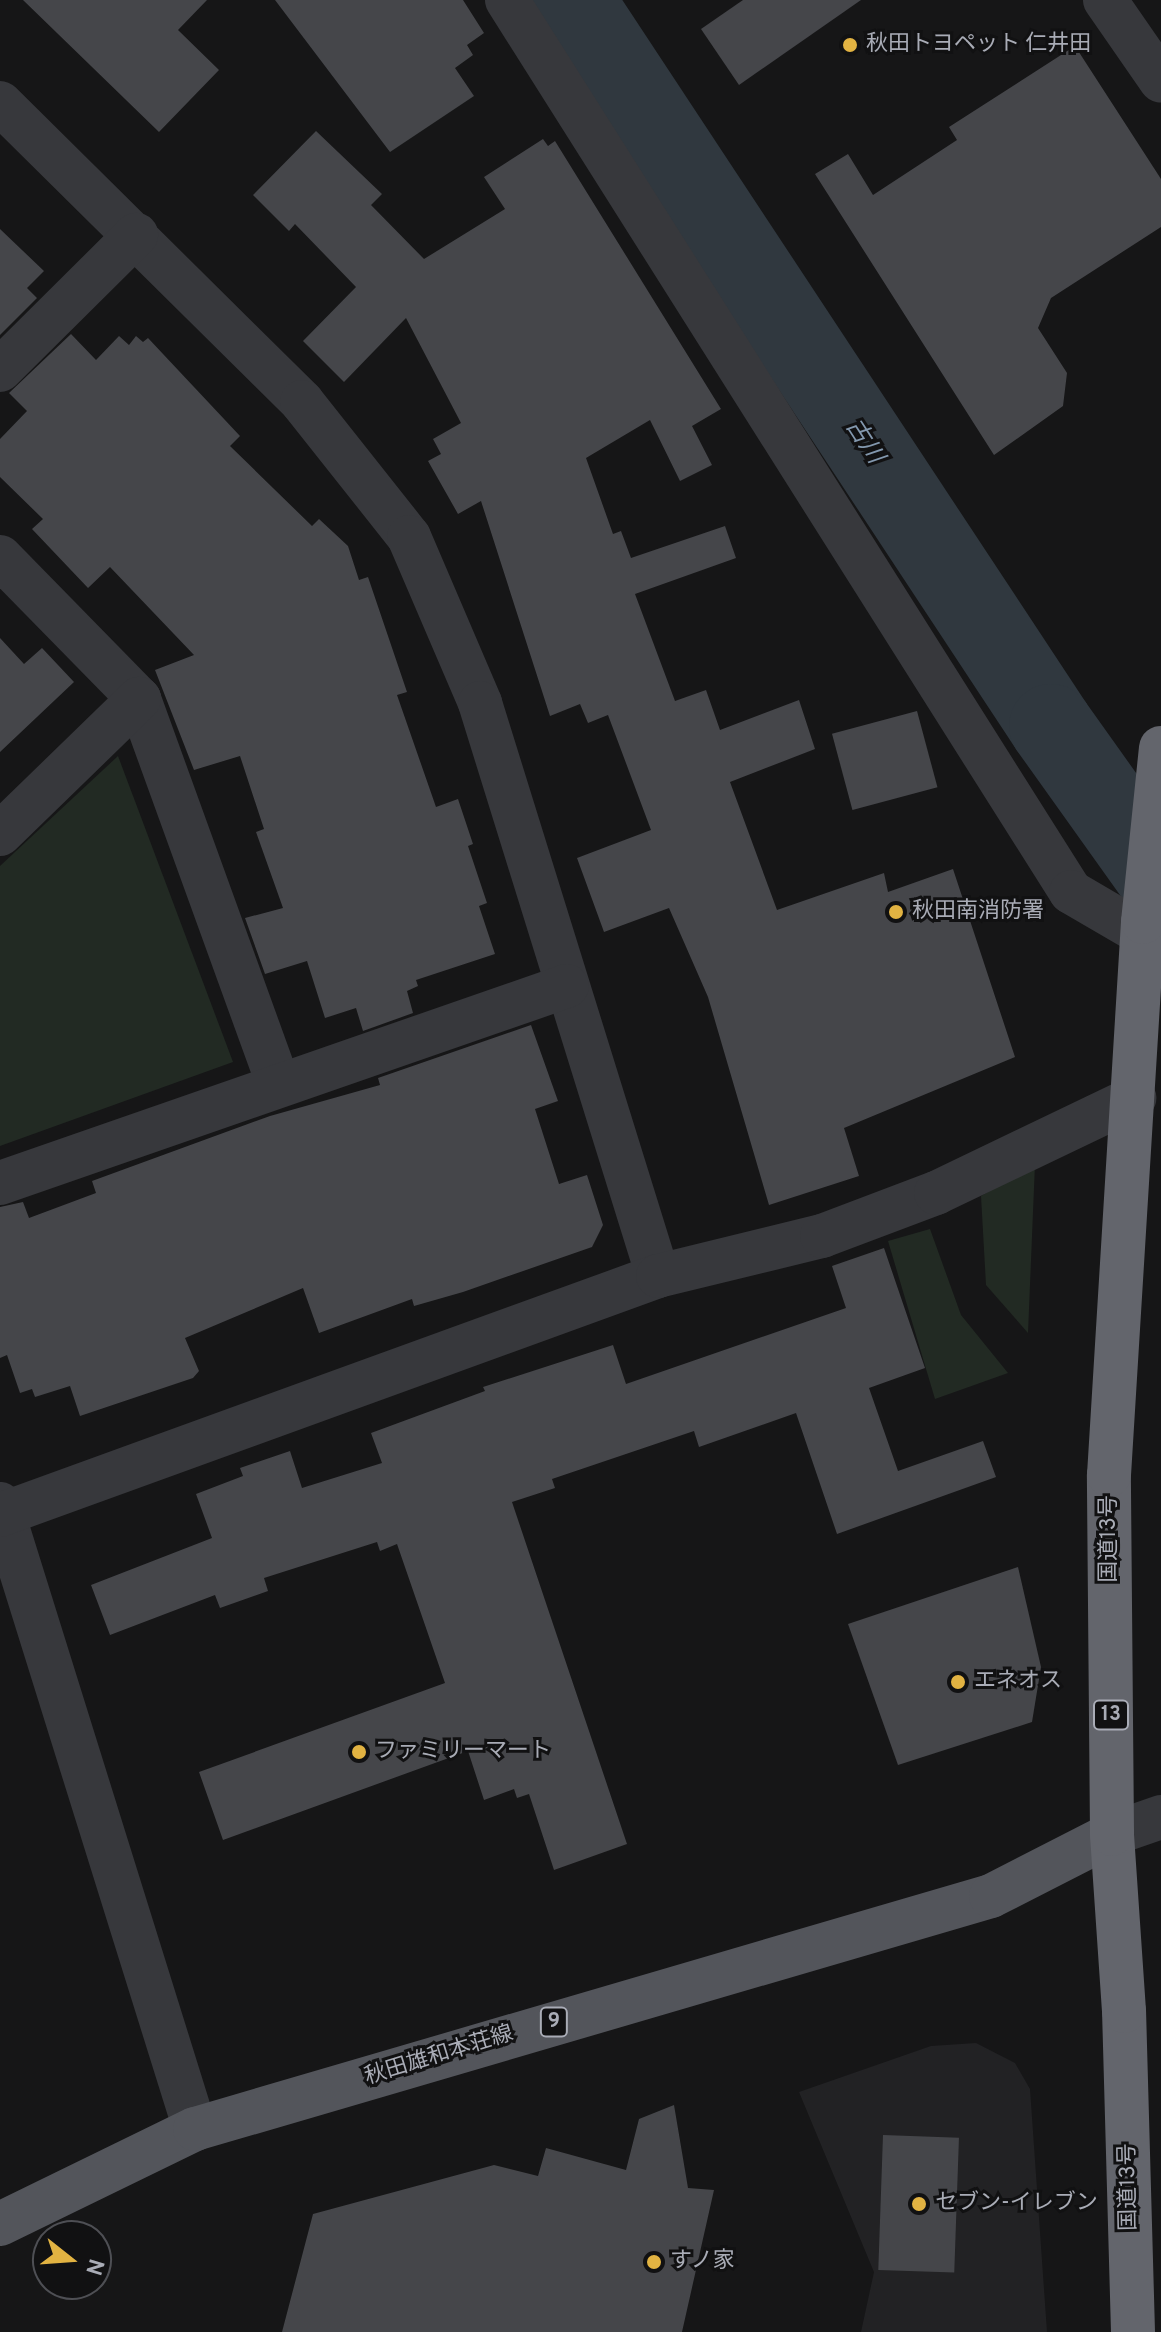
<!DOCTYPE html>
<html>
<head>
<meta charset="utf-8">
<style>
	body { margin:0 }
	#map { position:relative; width:1161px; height:2332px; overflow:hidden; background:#161617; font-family:Overpass,"Noto Sans JP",sans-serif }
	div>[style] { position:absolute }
	.built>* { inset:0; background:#222224 }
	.green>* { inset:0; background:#222a23 }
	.river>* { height:84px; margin:-42px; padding:0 42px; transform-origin:42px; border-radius:42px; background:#30383f }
	.building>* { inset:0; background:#45464a; transform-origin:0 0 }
	.minor>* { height:44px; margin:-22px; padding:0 22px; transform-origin:22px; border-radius:22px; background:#37383c }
	.major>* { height:44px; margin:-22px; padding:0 22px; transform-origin:22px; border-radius:22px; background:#53555b }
	.highway>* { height:44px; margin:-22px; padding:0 22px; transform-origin:22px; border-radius:22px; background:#63656c }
	.dots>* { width:22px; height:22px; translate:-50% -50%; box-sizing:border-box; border:4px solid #111112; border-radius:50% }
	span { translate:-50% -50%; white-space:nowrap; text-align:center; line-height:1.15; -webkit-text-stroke:6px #111112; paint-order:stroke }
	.shield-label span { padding:2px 6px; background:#111112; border:2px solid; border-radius:6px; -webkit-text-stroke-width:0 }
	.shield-label { font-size:20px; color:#a9acb6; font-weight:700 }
	.poi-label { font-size:22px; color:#a9acb6 }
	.left { translate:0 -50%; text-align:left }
	.street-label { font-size:22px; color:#a9acb6 }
	.water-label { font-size:24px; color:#8398ae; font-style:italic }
	.north { position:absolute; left:32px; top:2220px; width:80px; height:80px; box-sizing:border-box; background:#111112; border:2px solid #4e4f54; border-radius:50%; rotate:107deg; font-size:22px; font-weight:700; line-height:32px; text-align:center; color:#a9acb6 }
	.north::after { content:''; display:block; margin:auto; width:28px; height:36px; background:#e2b342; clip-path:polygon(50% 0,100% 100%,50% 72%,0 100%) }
</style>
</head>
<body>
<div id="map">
	<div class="built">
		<div style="clip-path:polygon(976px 2043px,1015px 2063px,1030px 2089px,1047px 2332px,861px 2332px,874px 2272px,799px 2092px,931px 2046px)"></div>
	</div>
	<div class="green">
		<div style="clip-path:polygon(118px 756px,233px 1062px,0 1146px,0 866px)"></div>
		<div style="clip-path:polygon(1035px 1164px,1028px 1333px,986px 1285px,981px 1196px)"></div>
		<div style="clip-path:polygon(930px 1229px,961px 1315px,1008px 1373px,935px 1399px,888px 1241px)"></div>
	</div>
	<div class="river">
		<div style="left:572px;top:0;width:870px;rotate:56.58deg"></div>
		<div style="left:1051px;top:726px;width:189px;rotate:54.5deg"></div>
	</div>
	<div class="building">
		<div style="clip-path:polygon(23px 0,207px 0,178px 30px,219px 70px,159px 132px)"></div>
		<div style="clip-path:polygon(275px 0,463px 0,484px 33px,467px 45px,473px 55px,455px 68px,474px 96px,390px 152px)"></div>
		<div style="clip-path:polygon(743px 0,861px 0,739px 85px,701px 29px)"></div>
		<div style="clip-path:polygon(1075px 46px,1161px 179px,1161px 227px,1051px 298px,1038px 328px,1067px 373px,1063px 406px,994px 455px,815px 174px,848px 154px,873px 195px,957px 140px,949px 127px)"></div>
		<div style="clip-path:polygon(316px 131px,382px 194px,371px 205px,424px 259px,505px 209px,484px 177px,543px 139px,548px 146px,555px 141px,721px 409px,692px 426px,712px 465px,680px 481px,650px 420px,586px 458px,613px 534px,621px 531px,631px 558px,725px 526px,736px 558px,635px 594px,675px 701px,706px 690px,720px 730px,799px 700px,815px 749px,730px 782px,777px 910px,884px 873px,888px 892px,953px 869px,1015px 1057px,844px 1128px,859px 1176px,769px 1205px,708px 997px,669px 908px,604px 932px,577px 858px,651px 830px,608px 715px,588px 723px,580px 704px,550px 716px,481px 501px,458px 514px,428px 461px,441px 454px,433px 439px,461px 423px,406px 318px,344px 382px,303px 341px,356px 287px,295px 224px,289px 231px,253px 195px)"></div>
		<div style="clip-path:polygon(0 229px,44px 271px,27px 288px,37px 298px,0 335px)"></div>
		<div style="clip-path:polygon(71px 334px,96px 360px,119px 336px,129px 345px,136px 336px,143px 342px,148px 338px,240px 436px,230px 446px,312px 526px,319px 519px,348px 546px,359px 580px,368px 577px,407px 692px,397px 695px,436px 807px,458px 799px,473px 844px,468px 846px,487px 903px,479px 906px,495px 954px,416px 980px,418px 986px,407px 991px,413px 1013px,363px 1031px,356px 1008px,325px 1018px,307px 961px,265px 974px,245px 918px,283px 908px,256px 832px,264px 829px,240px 756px,194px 770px,155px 670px,194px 655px,110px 567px,88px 588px,32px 529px,43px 519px,0 477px,0 439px,27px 411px,9px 393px)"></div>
		<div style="clip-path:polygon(0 638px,24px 664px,42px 648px,74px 682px,0 752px)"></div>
		<div style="left:917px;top:711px;width:79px;height:88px;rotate:75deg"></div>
		<div style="clip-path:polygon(531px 1025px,558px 1101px,535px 1109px,559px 1184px,587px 1175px,603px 1225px,592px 1247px,463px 1292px,414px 1306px,412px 1299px,319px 1333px,303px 1288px,185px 1338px,199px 1371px,193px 1378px,80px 1416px,70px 1386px,35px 1397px,32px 1389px,20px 1393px,7px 1355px,0 1358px,0 1207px,23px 1202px,29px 1218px,96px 1193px,92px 1181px,270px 1116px,380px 1085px,378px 1078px)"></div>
		<div style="clip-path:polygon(884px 1248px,925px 1368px,869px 1388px,898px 1471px,983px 1441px,996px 1477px,837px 1534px,796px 1413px,699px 1447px,694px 1431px,552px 1479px,555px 1488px,512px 1502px,627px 1844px,554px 1870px,529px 1794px,517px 1798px,514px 1789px,484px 1800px,468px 1751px,223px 1840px,199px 1772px,445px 1683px,397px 1544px,380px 1551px,377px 1542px,264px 1578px,268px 1591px,220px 1608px,215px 1595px,110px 1635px,91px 1585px,212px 1538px,196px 1494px,243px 1476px,240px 1468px,290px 1451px,302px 1488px,382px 1463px,371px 1433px,485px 1391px,483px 1387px,613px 1345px,626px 1384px,846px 1308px,832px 1266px)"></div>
		<div style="clip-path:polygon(1018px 1567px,1041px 1667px,1032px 1722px,898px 1765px,848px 1624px)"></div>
		<div style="clip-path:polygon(674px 2105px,688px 2188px,714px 2190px,682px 2332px,282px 2332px,313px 2214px,494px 2165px,538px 2176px,546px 2148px,626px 2170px,639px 2119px)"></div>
		<div style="left:883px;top:2135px;width:76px;height:135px;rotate:2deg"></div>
	</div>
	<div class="minor">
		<div style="left:507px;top:0;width:1055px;rotate:57.7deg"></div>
		<div style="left:1071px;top:892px;width:83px;rotate:30.3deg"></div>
		<div style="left:1105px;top:0;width:98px;rotate:55.3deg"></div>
		<div style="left:0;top:103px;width:425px;rotate:44.7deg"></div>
		<div style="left:302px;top:402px;width:172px;rotate:51.6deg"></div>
		<div style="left:409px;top:537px;width:181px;rotate:66.8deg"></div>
		<div style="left:480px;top:703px;width:600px;rotate:72.74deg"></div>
		<div style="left:0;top:370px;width:192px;rotate:-44.8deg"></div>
		<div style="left:0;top:557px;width:199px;rotate:45.6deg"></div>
		<div style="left:139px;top:699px;width:407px;rotate:70.1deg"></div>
		<div style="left:0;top:834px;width:194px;rotate:-44.2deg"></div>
		<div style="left:0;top:1183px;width:600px;rotate:-19.16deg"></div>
		<div style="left:0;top:1504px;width:655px;rotate:72.67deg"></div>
		<div style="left:0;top:1515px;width:700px;rotate:-19.96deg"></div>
		<div style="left:658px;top:1276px;width:169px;rotate:-13.7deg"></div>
		<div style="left:822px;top:1236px;width:122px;rotate:-20.7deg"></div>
		<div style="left:936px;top:1193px;width:220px;rotate:-25.6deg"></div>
		<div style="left:1112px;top:1834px;width:52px;rotate:-19.1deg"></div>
	</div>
	<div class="major">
		<div style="left:0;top:2224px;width:217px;rotate:-26deg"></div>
		<div style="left:195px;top:2129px;width:829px;rotate:-16.32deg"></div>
		<div style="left:991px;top:1896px;width:136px;rotate:-27.1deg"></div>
	</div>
	<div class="highway">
		<div style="left:1133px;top:2332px;width:321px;rotate:-91.6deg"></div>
		<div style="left:1124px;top:2011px;width:177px;rotate:-93.9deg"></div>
		<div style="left:1112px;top:1834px;width:359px;rotate:-90.5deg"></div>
		<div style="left:1109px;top:1475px;width:554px;rotate:-86.48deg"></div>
		<div style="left:1143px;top:922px;width:175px;rotate:-84.1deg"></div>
	</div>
	<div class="dots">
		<div style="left:850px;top:45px;background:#e2b342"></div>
		<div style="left:896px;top:912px;background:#e2b342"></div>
		<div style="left:958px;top:1682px;background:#e2b342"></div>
		<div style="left:359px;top:1752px;background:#e2b342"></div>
		<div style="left:919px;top:2204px;background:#e2b342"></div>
		<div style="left:654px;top:2262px;background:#e2b342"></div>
	</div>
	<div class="shield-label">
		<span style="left:1111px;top:1715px">13</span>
		<span style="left:554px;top:2022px">9</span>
	</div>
	<div class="poi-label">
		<span class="left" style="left:866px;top:45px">秋田トヨペット 仁井田</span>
		<span class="left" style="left:912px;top:912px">秋田南消防署</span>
		<span class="left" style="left:974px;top:1682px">エネオス</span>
		<span class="left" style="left:375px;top:1752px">ファミリーマート</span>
		<span class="left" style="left:935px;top:2204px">セブン-イレブン</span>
		<span class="left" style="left:670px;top:2262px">すノ家</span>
	</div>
	<div class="street-label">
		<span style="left:1110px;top:1539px;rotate:-90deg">国道13号</span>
		<span style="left:439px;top:2056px;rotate:-17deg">秋田雄和本荘線</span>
		<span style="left:1129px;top:2187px;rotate:-91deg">国道13号</span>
	</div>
	<div class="water-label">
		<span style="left:863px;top:442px;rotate:57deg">古川</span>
	</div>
	<div class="north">N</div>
</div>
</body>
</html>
